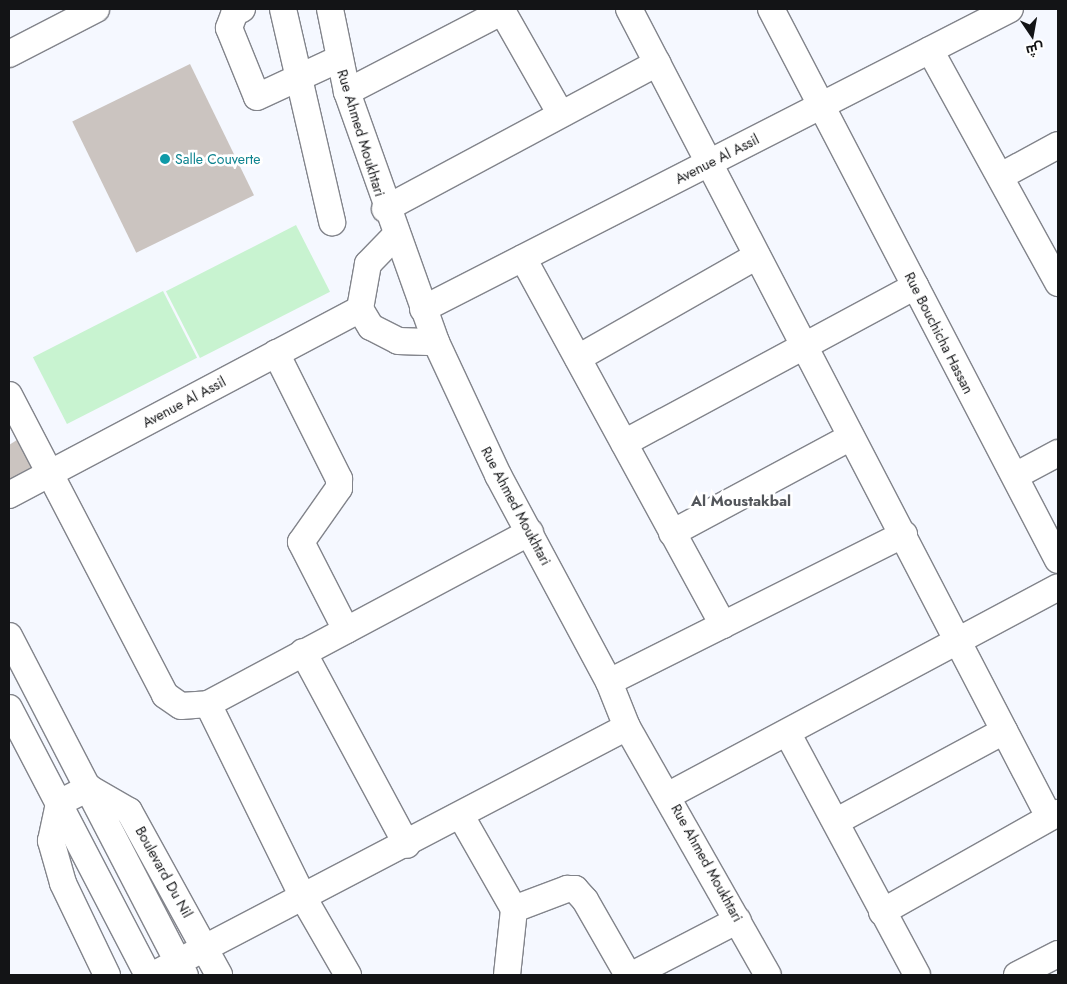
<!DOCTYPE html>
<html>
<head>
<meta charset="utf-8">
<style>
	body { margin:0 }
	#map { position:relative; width:1067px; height:984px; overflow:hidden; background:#f5f8ff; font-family:Jost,Cairo,sans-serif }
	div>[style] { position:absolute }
	.green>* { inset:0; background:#c8f3d0; transform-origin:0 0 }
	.building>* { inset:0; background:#cbc4c0; transform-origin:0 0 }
	.roads { filter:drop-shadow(1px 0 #82848b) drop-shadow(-1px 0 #82848b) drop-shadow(0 1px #82848b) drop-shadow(0 -1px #82848b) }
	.minor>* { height:26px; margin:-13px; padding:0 13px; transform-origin:13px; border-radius:13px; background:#fff }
	.dots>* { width:14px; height:14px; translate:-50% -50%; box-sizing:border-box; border:2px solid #fff; border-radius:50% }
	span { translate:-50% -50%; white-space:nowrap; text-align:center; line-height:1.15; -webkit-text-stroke:5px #fff; paint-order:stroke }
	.street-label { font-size:14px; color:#131416 }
	.culture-label { font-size:14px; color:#0d838f }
	.left { translate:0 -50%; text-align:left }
	.neighbourhood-label { font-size:15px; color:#53565b; font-weight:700 }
	.frame { position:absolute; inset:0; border:10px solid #131416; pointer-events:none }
	.north { position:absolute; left:1007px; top:10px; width:50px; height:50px; -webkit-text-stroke:4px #fff; paint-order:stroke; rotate:168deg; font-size:14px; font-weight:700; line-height:20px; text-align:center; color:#131416 }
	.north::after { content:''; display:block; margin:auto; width:18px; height:22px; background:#131416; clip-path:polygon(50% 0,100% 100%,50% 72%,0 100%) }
</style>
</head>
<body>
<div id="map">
	<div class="green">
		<div style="left:296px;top:225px;width:75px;height:146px;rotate:63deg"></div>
		<div style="left:163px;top:291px;width:75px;height:146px;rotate:63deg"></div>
	</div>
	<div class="building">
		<div style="left:190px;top:64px;width:146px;height:131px;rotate:64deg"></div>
		<div style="clip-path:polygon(17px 440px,38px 467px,9px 481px,9px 445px)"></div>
	</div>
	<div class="roads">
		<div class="minor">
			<div style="left:242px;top:9px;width:8px;rotate:157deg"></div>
			<div style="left:235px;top:12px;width:17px;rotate:111deg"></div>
			<div style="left:229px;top:28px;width:74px;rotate:67.9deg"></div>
			<div style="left:257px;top:97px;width:90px;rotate:-24.9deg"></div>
			<div style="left:283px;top:9px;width:219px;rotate:77deg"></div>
			<div style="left:330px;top:9px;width:85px;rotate:78.4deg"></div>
			<div style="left:347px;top:92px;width:265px;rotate:70.4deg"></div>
			<div style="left:436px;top:342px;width:147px;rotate:65deg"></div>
			<div style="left:498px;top:475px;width:235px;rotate:61.8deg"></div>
			<div style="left:609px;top:682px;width:48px;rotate:68.2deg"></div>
			<div style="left:627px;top:727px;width:285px;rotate:60.4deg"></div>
			<div style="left:501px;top:9px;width:120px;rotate:60.4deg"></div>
			<div style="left:629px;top:9px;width:911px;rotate:62.53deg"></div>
			<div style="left:771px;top:9px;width:621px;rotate:62.49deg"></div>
			<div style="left:930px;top:50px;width:266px;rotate:61.2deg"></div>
			<div style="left:9px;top:54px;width:98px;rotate:-27.3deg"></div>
			<div style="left:347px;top:92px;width:176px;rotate:-27.4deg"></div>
			<div style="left:1001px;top:176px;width:65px;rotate:-28.5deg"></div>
			<div style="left:385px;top:209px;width:309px;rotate:-28.2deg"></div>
			<div style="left:395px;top:236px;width:39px;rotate:134deg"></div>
			<div style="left:368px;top:264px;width:46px;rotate:100.1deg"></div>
			<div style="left:360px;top:309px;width:21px;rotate:59deg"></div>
			<div style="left:371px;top:327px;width:30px;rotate:27deg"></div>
			<div style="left:398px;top:341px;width:38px;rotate:2deg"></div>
			<div style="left:523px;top:258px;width:418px;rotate:61.4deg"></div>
			<div style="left:423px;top:309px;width:659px;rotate:-27.07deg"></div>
			<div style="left:276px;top:353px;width:141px;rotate:63.4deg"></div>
			<div style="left:339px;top:479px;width:9px;rotate:90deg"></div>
			<div style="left:339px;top:488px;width:66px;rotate:125.1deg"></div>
			<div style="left:301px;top:542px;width:99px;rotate:62.9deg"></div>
			<div style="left:578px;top:358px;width:206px;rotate:-29.7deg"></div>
			<div style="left:9px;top:395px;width:338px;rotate:62.5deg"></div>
			<div style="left:165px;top:695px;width:19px;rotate:35deg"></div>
			<div style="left:181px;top:706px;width:27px;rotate:-4deg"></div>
			<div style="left:208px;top:704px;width:365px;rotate:-28.1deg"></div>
			<div style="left:624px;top:443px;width:331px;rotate:-28.3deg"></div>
			<div style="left:1015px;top:476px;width:49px;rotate:-28.1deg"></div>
			<div style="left:9px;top:495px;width:397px;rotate:-27.9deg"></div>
			<div style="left:672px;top:533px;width:203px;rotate:-28.2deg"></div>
			<div style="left:9px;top:636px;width:382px;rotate:62.6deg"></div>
			<div style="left:303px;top:652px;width:219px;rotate:61.7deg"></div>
			<div style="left:609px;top:682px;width:330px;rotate:-26.6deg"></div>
			<div style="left:208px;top:704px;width:215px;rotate:63.8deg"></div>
			<div style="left:303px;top:897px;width:90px;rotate:60deg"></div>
			<div style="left:9px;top:708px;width:301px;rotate:62.5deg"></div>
			<div style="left:788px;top:734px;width:273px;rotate:61.8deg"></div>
			<div style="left:669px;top:795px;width:441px;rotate:-28.1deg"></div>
			<div style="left:461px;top:816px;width:107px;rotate:60.3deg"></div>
			<div style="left:837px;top:821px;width:190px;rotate:-28.3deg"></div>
			<div style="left:882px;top:912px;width:202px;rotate:-29.4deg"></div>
			<div style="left:107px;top:975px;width:102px;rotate:-115.6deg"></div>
			<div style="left:63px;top:883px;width:44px;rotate:-105.9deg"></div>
			<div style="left:51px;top:841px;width:39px;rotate:-78deg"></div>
			<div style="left:59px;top:803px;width:34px;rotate:-27deg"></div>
			<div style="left:89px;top:788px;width:46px;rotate:29.9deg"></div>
			<div style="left:129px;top:811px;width:187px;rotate:61.2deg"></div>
			<div style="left:153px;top:975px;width:535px;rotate:-27.62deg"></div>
			<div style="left:507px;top:975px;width:66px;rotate:-83.9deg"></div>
			<div style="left:514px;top:909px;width:57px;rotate:-20.7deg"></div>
			<div style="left:567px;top:889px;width:8px"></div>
			<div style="left:575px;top:889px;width:15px;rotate:48deg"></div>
			<div style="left:585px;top:900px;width:86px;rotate:60.2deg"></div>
			<div style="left:632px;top:975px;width:119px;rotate:-27.4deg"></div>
			<div style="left:1017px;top:975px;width:46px;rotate:-27.1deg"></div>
		</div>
	</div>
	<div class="dots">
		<div style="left:165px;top:159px;background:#0f9aa8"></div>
	</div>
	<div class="street-label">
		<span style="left:361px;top:133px;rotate:73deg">Rue Ahmed Moukhtari</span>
		<span style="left:717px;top:159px;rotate:-27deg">Avenue Al Assil</span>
		<span style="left:939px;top:333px;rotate:63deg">Rue Bouchicha Hassan</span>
		<span style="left:184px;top:402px;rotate:-28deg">Avenue Al Assil</span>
		<span style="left:516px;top:506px;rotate:62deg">Rue Ahmed Moukhtari</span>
		<span style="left:707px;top:863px;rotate:61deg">Rue Ahmed Moukhtari</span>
		<span style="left:164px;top:872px;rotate:61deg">Boulevard Du Nil</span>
	</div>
	<div class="culture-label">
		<span class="left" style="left:175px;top:159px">Salle Couverte</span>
	</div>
	<div class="neighbourhood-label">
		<span style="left:741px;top:502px">Al Moustakbal</span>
	</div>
	<div class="frame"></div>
	<div class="north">ش</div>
</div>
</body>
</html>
